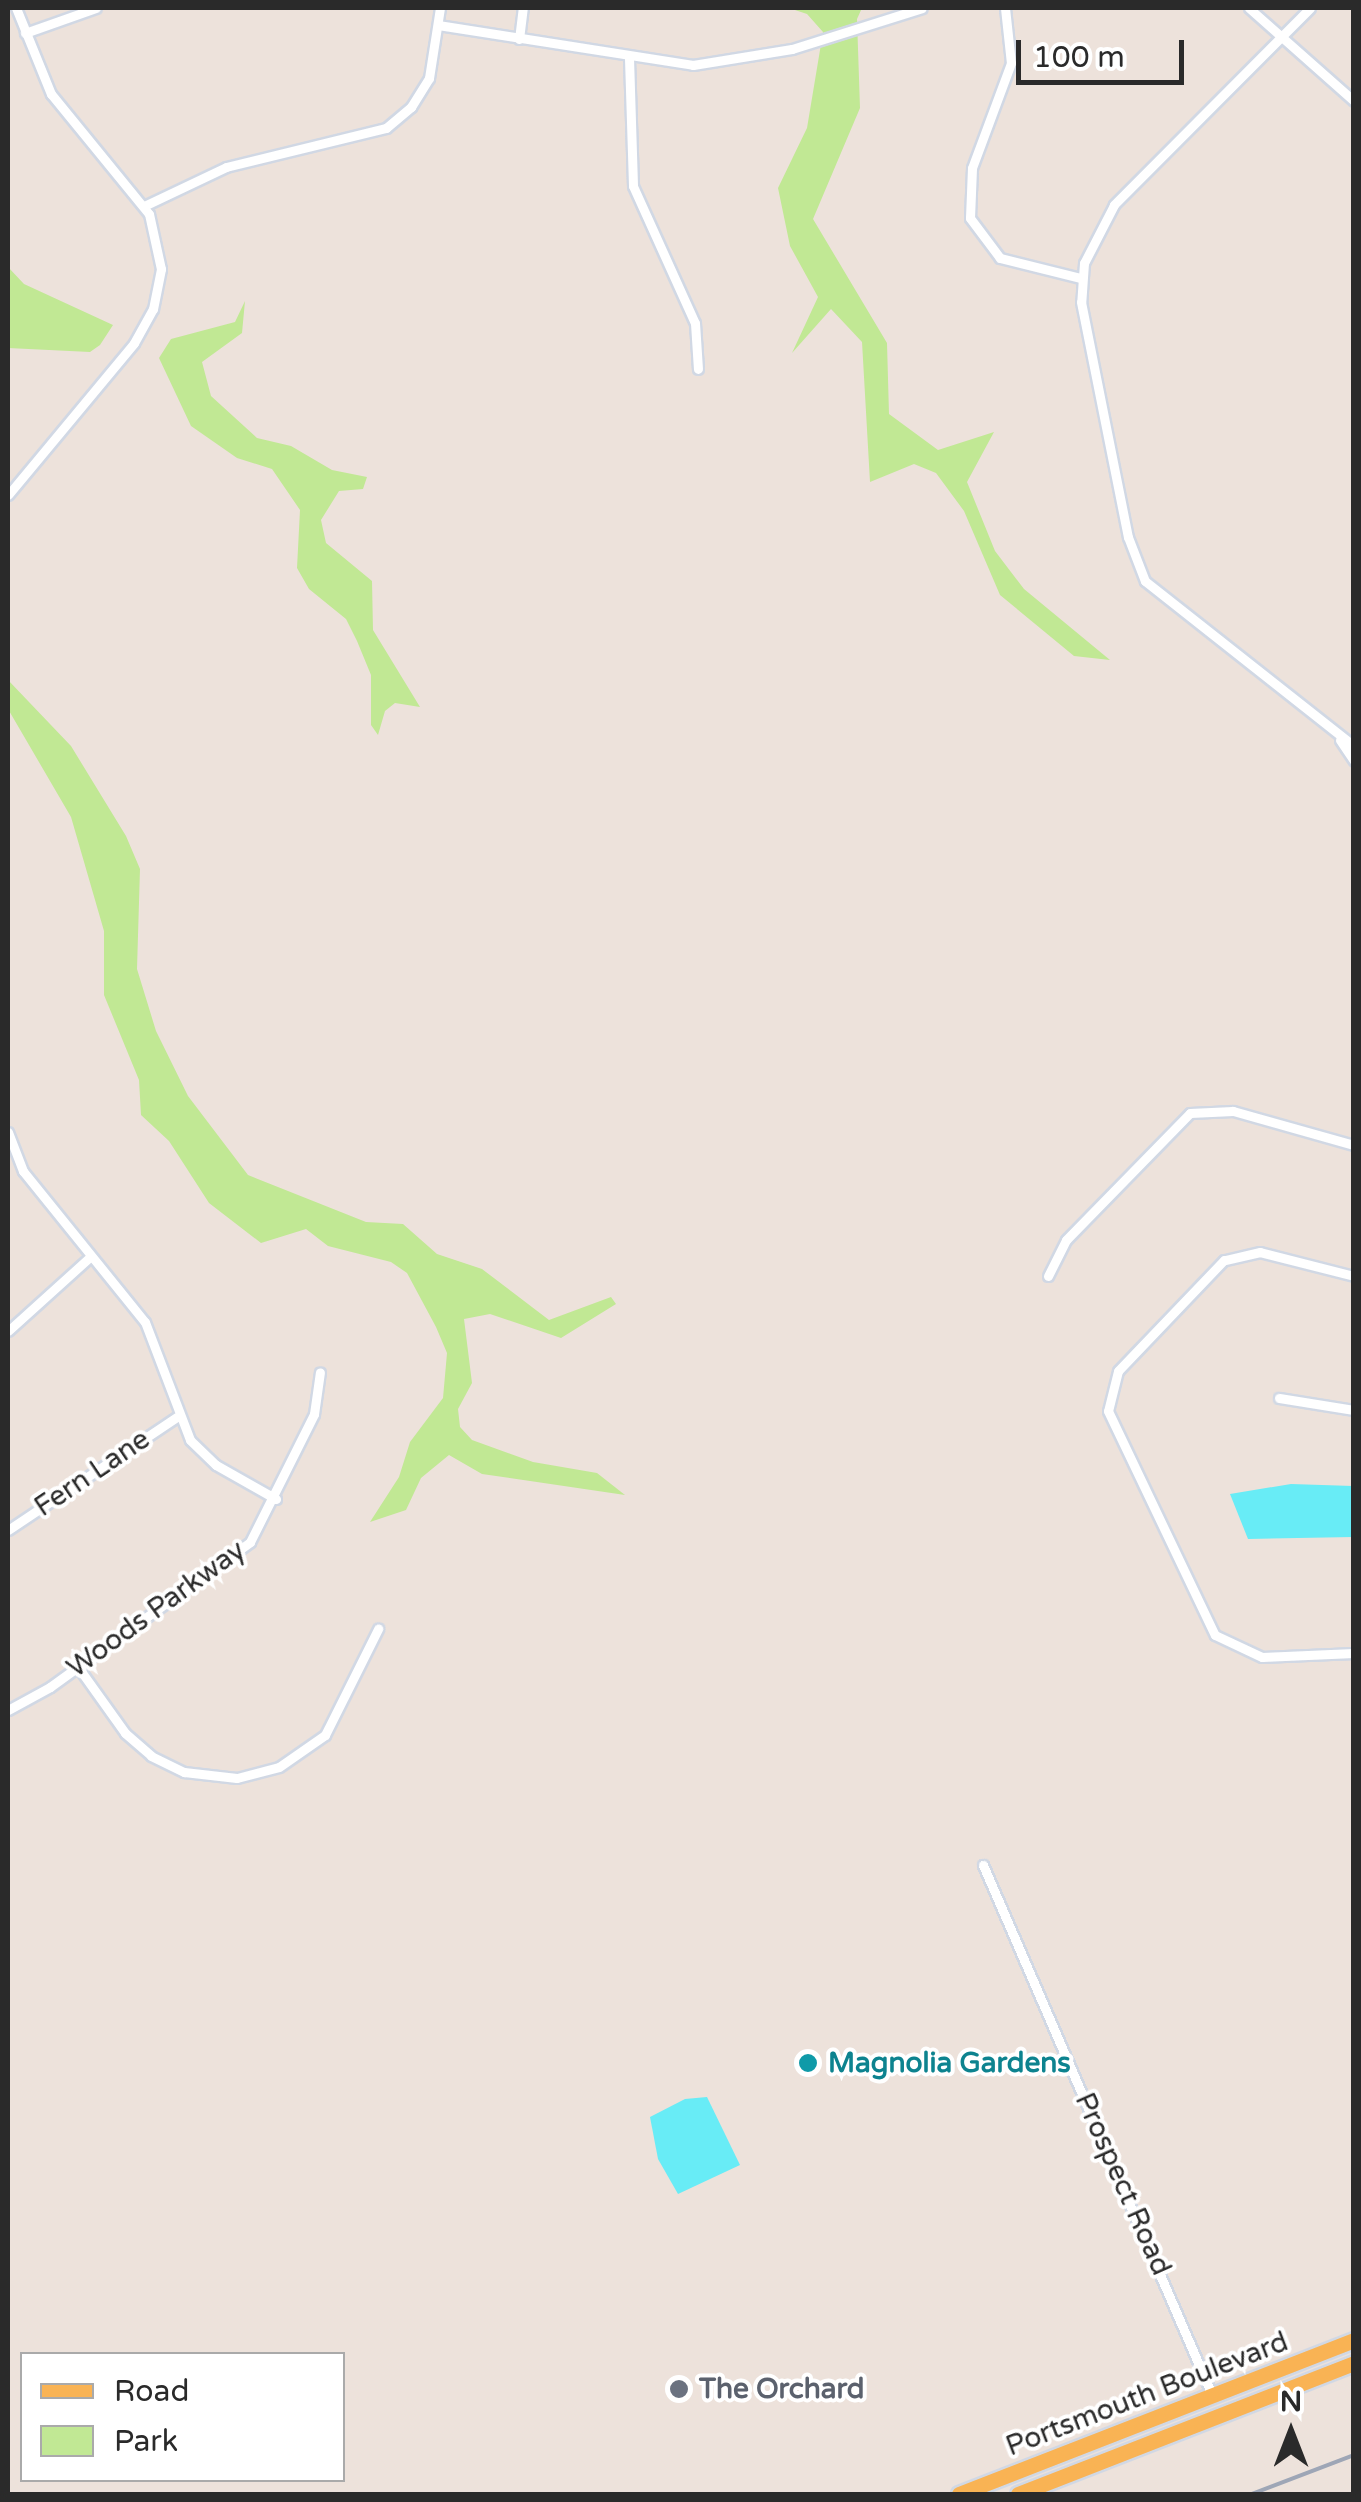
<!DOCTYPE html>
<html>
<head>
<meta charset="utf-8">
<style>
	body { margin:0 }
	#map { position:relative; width:1361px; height:2502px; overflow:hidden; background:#ede2db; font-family:"Varela Round",sans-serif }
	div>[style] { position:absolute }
	.green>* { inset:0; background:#c1e894 }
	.water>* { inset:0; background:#68ecf6 }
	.roads { filter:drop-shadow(2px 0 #d1d8e4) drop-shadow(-2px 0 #d1d8e4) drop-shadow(0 2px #d1d8e4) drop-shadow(0 -2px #d1d8e4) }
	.minor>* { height:9px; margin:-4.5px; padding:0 4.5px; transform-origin:4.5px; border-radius:4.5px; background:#fff }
	.primary>* { height:15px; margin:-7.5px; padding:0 7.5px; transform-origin:7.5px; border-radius:7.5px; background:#f9b354 }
	.rail>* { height:4px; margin:-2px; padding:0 2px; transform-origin:2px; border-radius:2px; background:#9ea6b6 }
	.dots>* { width:28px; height:28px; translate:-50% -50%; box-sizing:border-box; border:5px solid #fff; border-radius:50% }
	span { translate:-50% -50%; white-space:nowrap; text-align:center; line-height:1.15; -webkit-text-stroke:8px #fff; paint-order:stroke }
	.street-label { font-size:28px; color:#2a2a2a }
	.culture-label { font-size:28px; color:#0d838f; font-weight:700 }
	.left { translate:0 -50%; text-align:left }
	.worship-label { font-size:28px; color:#5b616d; font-weight:700 }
	.frame { position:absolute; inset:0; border:10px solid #2a2a2a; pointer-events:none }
	.legend { position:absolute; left:20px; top:2352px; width:325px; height:130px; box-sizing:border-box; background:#fff; border:2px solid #aaa; margin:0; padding:12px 18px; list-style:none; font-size:30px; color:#2a2a2a }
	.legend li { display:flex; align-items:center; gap:20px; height:50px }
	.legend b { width:50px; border:2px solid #aaa }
	.north { position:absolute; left:1241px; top:2382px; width:100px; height:100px; -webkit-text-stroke:8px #fff; paint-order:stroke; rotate:0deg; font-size:28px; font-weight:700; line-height:40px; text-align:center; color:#2a2a2a }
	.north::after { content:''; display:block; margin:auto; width:35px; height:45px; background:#2a2a2a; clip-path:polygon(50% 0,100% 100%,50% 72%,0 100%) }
	.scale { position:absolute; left:1016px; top:40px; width:168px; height:45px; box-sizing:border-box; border:5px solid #2a2a2a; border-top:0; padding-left:12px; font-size:30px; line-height:35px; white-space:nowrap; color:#2a2a2a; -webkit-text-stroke:8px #fff; paint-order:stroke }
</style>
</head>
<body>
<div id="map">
	<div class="green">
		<div style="clip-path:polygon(789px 8px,862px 8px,857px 19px,860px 108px,813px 219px,887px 343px,889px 414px,938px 450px,994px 432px,967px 482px,995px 551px,1024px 589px,1110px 660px,1074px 656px,1000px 595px,964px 511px,936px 473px,914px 464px,870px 482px,862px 342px,831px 309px,792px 353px,818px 297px,790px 246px,778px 188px,807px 128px,823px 32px,807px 14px)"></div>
		<div style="clip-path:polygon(8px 267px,24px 284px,113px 325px,100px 345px,90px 352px,8px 348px)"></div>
		<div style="clip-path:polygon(245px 301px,242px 333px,202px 362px,211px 396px,257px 438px,291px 446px,332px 470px,367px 477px,363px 489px,339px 491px,321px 520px,326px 543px,372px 581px,373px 630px,420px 707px,395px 703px,385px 711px,378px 735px,371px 725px,371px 675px,357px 641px,346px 619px,309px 589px,297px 568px,300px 510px,272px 469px,237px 458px,191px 426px,159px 358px,171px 339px,235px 322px)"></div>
		<div style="clip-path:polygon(8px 680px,71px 746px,126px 836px,140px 869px,137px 969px,156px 1031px,188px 1096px,248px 1175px,366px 1222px,403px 1224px,437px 1254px,482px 1269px,549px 1320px,611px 1297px,616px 1304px,561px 1338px,490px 1314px,464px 1319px,472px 1383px,458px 1409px,460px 1427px,472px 1440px,533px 1462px,597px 1473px,625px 1495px,482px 1474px,449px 1455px,421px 1478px,406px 1510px,370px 1522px,399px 1477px,410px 1442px,443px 1398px,447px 1353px,436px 1327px,407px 1273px,391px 1262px,328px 1246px,306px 1229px,261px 1243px,209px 1203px,169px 1141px,141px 1115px,139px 1080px,104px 995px,104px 931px,71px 817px,8px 709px)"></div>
	</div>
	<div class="water">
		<div style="clip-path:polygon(1291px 1484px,1353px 1486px,1353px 1537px,1248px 1539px,1230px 1494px)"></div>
		<div style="clip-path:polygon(707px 2097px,740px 2165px,678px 2194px,658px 2159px,650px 2117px,685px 2099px)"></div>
	</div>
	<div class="roads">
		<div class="minor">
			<div style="left:1005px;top:8px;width:55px;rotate:83.8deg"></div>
			<div style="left:1011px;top:63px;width:112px;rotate:110.4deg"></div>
			<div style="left:972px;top:168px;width:50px;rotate:92.3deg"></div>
			<div style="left:970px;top:218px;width:50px;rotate:53.1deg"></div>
			<div style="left:1000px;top:258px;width:83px;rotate:13.9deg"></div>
			<div style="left:1249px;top:8px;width:140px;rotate:41.5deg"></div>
			<div style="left:1310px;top:8px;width:278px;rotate:134.9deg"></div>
			<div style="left:1114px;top:205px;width:65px;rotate:117.3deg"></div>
			<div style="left:1084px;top:263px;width:39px;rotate:94deg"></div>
			<div style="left:1081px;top:302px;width:240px;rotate:78.7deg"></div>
			<div style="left:1128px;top:537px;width:47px;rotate:68.9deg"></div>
			<div style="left:1145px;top:581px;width:266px;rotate:38.3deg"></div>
			<div style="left:438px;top:25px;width:258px;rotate:8.9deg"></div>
			<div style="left:693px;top:65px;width:100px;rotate:-9.2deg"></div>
			<div style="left:792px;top:49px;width:136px;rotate:-17.5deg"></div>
			<div style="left:25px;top:33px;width:75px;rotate:-19.4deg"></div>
			<div style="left:519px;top:39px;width:31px;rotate:-83deg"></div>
			<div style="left:629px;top:58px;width:128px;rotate:88.2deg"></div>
			<div style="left:633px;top:186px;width:150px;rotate:65.7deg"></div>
			<div style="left:695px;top:323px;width:46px;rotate:86.3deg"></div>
			<div style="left:144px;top:206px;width:91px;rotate:-25.4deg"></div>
			<div style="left:226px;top:167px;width:165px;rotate:-13.7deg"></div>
			<div style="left:386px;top:128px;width:33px;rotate:-40deg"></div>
			<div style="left:411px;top:107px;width:34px;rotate:-58deg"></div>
			<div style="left:429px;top:78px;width:71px;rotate:-81.1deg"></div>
			<div style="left:8px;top:495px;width:197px;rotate:-50.3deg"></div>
			<div style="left:134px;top:343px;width:39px;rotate:-61deg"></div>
			<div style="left:153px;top:309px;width:41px;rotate:-78.7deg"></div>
			<div style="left:161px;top:269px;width:56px;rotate:-102.3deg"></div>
			<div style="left:149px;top:214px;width:155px;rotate:-129.2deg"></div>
			<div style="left:51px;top:94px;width:93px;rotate:-112.1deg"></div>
			<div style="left:1340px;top:740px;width:25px;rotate:56deg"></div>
			<div style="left:8px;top:1132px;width:42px;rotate:69deg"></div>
			<div style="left:23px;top:1171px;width:194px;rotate:51.1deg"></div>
			<div style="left:145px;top:1322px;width:126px;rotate:69.1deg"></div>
			<div style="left:190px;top:1440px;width:36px;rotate:44deg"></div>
			<div style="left:216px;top:1465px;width:69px;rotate:29.5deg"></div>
			<div style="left:1048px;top:1276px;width:40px;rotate:-63.4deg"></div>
			<div style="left:1066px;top:1240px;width:177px;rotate:-45.7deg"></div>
			<div style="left:1190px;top:1113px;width:43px;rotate:-2.7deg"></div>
			<div style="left:1233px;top:1111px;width:126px;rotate:15.7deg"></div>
			<div style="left:1354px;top:1276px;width:97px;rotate:-165.7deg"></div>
			<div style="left:1260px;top:1252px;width:37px;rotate:167deg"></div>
			<div style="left:1224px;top:1260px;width:153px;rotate:133.7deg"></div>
			<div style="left:1118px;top:1371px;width:41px;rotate:104deg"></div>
			<div style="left:1108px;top:1411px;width:248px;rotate:64.5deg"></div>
			<div style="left:1215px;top:1635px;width:52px;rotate:25.1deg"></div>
			<div style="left:1262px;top:1657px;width:92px;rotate:-2.5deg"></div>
			<div style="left:8px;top:1331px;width:110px;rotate:-42.1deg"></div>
			<div style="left:1279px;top:1398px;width:76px;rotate:9.1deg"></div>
			<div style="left:8px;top:1530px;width:203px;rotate:-33.8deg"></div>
			<div style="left:78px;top:1667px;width:81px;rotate:54.5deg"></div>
			<div style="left:125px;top:1733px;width:35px;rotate:41deg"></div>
			<div style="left:151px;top:1756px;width:37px;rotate:26deg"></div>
			<div style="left:184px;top:1772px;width:53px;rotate:6.5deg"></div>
			<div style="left:237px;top:1778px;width:43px;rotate:-14.7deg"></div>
			<div style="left:279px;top:1767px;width:56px;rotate:-34.8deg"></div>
			<div style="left:325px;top:1735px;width:119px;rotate:-63.4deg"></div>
			<div style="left:8px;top:1710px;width:48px;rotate:-28.7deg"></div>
			<div style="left:50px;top:1687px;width:247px;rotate:-35.9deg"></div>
			<div style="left:250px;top:1542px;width:143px;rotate:-63.4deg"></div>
			<div style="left:314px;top:1414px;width:42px;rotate:-81.9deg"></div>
			<div style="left:983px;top:1865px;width:577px;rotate:66.63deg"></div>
		</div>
		<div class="primary">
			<div style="left:959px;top:2494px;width:424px;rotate:-21.3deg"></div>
			<div style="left:1018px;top:2494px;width:361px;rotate:-21.3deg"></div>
		</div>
	</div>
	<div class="rail">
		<div style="left:1252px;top:2494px;width:109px;rotate:-20.9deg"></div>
	</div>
	<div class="dots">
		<div style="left:808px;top:2063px;background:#0f9aa8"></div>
		<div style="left:679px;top:2389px;background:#6b7280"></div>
	</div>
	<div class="street-label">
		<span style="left:92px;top:1473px;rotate:-34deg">Fern Lane</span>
		<span style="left:156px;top:1609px;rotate:-36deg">Woods Parkway</span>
		<span style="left:1123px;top:2184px;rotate:66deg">Prospect Road</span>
		<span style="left:1147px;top:2394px;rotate:-21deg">Portsmouth Boulevard</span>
	</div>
	<div class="culture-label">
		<span class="left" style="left:828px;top:2063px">Magnolia Gardens</span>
	</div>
	<div class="worship-label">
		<span class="left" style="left:699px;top:2389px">The Orchard</span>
	</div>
	<div class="frame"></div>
	<ul class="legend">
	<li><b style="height:12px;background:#f9b354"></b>Road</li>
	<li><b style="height:28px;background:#c1e894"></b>Park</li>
	</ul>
	<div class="north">N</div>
	<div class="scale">100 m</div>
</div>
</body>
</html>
